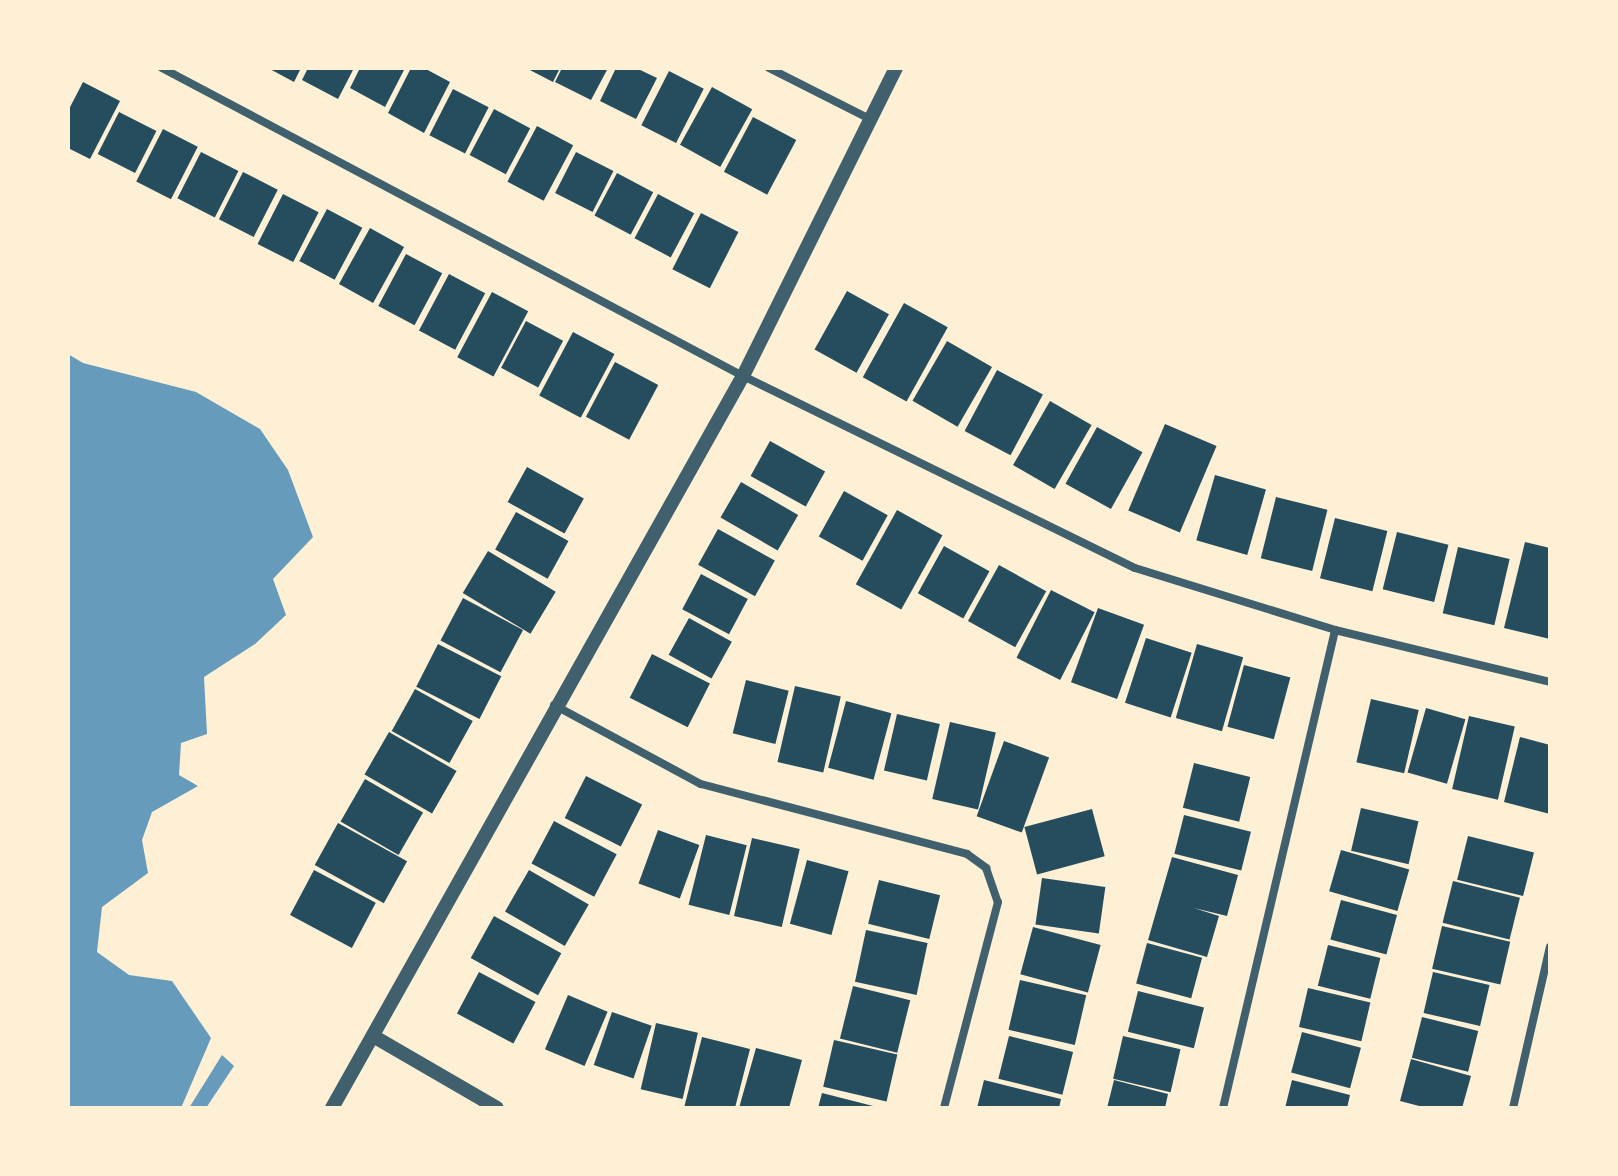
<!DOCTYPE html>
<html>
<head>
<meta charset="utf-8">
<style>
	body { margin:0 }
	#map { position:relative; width:1618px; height:1176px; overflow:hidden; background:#fdf0d5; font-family:"Times New Roman",serif }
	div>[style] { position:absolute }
	.water>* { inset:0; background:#669bbc }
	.building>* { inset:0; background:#264d5e; transform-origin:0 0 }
	.minor>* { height:8px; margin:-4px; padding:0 4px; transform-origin:4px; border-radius:4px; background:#3f606c }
	.tertiary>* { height:14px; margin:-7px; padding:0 7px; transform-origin:7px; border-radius:7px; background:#3f606c }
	span { translate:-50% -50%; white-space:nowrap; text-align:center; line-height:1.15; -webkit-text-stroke:6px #fdf0d5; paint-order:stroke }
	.frame { position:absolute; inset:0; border:70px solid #fdf0d5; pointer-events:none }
</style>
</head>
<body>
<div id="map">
	<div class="water">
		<div style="clip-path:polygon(68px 354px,83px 363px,196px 392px,260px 429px,288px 470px,313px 537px,273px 579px,286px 615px,255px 644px,204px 677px,207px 734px,181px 743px,179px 775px,198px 786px,152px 812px,142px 840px,148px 873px,102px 907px,97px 952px,129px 975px,172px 981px,211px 1038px,181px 1108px,68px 1108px)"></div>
		<div style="clip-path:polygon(222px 1055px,234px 1066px,206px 1108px,189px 1108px)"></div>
	</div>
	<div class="building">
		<div style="clip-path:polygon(268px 68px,301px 68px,294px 82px)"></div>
		<div style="clip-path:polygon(308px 68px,354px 68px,338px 99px,302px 80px)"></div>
		<div style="clip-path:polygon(360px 68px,405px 68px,385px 107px,350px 88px)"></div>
		<div style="clip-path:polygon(411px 68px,424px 68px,450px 82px,424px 133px,388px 113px)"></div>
		<div style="clip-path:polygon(526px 68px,560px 68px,553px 82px)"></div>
		<div style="clip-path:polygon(562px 68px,608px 68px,591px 100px,555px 82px)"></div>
		<div style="clip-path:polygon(616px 68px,636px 68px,657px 78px,636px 119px,600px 101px)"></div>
		<div style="left:669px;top:71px;width:39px;height:61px;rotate:27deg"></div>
		<div style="clip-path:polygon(83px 82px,120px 101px,90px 159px,68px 148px,68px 111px)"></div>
		<div style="left:712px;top:87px;width:46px;height:66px;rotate:29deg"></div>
		<div style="left:453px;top:89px;width:40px;height:52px;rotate:27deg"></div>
		<div style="left:494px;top:109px;width:41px;height:52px;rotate:28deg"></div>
		<div style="left:119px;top:112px;width:42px;height:47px;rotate:27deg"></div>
		<div style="left:753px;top:117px;width:49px;height:62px;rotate:28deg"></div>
		<div style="left:537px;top:126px;width:41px;height:63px;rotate:28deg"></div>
		<div style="left:163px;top:129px;width:39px;height:59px;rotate:27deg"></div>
		<div style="left:201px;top:152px;width:42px;height:52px;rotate:27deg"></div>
		<div style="left:576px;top:152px;width:42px;height:46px;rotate:27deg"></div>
		<div style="left:243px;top:172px;width:39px;height:53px;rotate:27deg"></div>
		<div style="left:617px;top:173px;width:41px;height:48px;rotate:28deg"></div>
		<div style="left:283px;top:194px;width:40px;height:56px;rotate:27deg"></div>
		<div style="left:658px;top:194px;width:41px;height:50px;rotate:28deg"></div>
		<div style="left:327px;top:209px;width:40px;height:59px;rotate:28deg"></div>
		<div style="left:701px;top:213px;width:42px;height:63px;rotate:27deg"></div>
		<div style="left:370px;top:228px;width:39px;height:64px;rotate:29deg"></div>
		<div style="left:406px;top:254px;width:41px;height:59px;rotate:28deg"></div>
		<div style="left:449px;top:274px;width:41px;height:64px;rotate:28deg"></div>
		<div style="left:847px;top:291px;width:48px;height:67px;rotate:29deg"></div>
		<div style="left:492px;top:292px;width:41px;height:74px;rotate:28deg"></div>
		<div style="left:904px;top:303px;width:50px;height:85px;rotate:29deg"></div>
		<div style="left:526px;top:321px;width:42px;height:53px;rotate:28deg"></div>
		<div style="left:573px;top:332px;width:47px;height:72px;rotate:28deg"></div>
		<div style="left:947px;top:341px;width:52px;height:69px;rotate:30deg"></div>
		<div style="left:615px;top:362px;width:49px;height:62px;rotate:28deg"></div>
		<div style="left:997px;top:370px;width:52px;height:69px;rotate:28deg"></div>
		<div style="left:1050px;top:401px;width:48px;height:74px;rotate:30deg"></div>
		<div style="left:1165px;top:424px;width:56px;height:94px;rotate:23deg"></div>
		<div style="left:1097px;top:427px;width:52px;height:65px;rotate:29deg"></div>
		<div style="left:770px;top:441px;width:63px;height:40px;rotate:29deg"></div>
		<div style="left:527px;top:467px;width:65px;height:40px;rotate:29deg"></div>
		<div style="left:1215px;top:475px;width:53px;height:68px;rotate:16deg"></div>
		<div style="left:741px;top:482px;width:66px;height:41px;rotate:30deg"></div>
		<div style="left:844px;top:491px;width:50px;height:52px;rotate:29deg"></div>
		<div style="left:1276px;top:497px;width:53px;height:63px;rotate:14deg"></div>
		<div style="left:897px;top:510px;width:52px;height:85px;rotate:29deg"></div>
		<div style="left:516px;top:512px;width:60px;height:43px;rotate:29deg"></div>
		<div style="left:1335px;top:518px;width:54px;height:62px;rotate:14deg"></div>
		<div style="left:718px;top:529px;width:65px;height:41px;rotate:29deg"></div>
		<div style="left:1397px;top:532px;width:53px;height:59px;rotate:14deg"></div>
		<div style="clip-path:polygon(1525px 542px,1550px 548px,1550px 639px,1504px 628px)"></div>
		<div style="left:944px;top:546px;width:52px;height:54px;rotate:29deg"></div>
		<div style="left:1458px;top:547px;width:53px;height:68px;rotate:13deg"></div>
		<div style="left:488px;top:551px;width:79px;height:49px;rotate:31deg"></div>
		<div style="left:999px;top:565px;width:54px;height:64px;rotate:29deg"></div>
		<div style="left:701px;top:574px;width:53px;height:40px;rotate:28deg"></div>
		<div style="left:1051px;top:590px;width:49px;height:76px;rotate:27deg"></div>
		<div style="left:463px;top:598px;width:68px;height:48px;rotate:28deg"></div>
		<div style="left:1098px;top:608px;width:49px;height:79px;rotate:20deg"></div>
		<div style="left:689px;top:618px;width:49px;height:42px;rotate:29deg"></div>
		<div style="left:1146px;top:638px;width:48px;height:68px;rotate:18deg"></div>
		<div style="left:438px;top:644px;width:71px;height:48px;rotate:27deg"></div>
		<div style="left:1197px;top:644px;width:48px;height:77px;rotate:16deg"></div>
		<div style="left:652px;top:654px;width:65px;height:49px;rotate:27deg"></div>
		<div style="left:1244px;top:665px;width:48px;height:64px;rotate:15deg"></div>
		<div style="left:746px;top:680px;width:44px;height:55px;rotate:14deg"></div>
		<div style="left:795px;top:686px;width:47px;height:78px;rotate:13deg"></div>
		<div style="left:415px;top:689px;width:66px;height:48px;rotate:29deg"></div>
		<div style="left:1371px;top:699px;width:49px;height:65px;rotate:13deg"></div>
		<div style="left:846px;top:701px;width:47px;height:69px;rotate:15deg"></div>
		<div style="left:1426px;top:708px;width:41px;height:67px;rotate:16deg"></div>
		<div style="left:897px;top:714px;width:44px;height:58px;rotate:13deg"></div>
		<div style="left:1469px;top:716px;width:47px;height:75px;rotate:13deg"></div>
		<div style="left:950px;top:722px;width:47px;height:79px;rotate:13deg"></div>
		<div style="left:389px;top:732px;width:78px;height:49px;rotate:30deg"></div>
		<div style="clip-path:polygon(1520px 737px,1550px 745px,1550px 814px,1504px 802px)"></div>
		<div style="left:1004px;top:741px;width:48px;height:80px;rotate:20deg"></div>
		<div style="left:1194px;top:763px;width:58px;height:46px;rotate:14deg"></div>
		<div style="left:586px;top:776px;width:63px;height:47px;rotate:27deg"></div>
		<div style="left:365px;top:779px;width:67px;height:49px;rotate:30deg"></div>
		<div style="left:1361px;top:808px;width:59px;height:44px;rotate:13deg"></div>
		<div style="left:1092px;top:809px;width:49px;height:70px;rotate:75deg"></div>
		<div style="left:1184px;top:815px;width:69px;height:40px;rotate:14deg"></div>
		<div style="left:554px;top:821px;width:71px;height:48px;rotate:28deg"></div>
		<div style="left:338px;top:823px;width:79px;height:48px;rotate:29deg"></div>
		<div style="left:658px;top:830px;width:44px;height:57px;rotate:20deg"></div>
		<div style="left:706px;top:835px;width:42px;height:72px;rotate:14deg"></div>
		<div style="left:1468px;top:836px;width:68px;height:45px;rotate:14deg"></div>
		<div style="left:752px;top:838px;width:49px;height:80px;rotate:13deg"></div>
		<div style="left:1341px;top:850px;width:71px;height:43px;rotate:16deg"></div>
		<div style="clip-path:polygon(1172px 857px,1238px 875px,1227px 916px,1194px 908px,1219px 916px,1207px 957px,1148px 940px)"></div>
		<div style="left:807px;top:860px;width:43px;height:66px;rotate:15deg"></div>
		<div style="left:314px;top:870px;width:70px;height:51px;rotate:28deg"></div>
		<div style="left:529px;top:870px;width:69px;height:48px;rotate:30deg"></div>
		<div style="left:1042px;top:878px;width:64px;height:47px;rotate:8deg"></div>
		<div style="left:879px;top:880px;width:63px;height:45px;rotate:14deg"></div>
		<div style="left:1453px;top:881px;width:69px;height:43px;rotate:14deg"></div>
		<div style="left:1341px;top:900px;width:58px;height:41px;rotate:15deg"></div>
		<div style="left:494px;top:916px;width:77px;height:48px;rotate:29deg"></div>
		<div style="left:1442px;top:926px;width:70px;height:44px;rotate:13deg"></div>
		<div style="left:1033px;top:927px;width:70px;height:49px;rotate:15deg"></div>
		<div style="left:866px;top:930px;width:63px;height:53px;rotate:12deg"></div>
		<div style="left:1147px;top:943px;width:57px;height:42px;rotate:15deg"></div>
		<div style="left:1328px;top:945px;width:54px;height:42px;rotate:14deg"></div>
		<div style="left:479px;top:972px;width:64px;height:47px;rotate:28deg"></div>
		<div style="left:1433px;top:972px;width:58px;height:42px;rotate:13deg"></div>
		<div style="left:1020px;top:980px;width:68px;height:51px;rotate:13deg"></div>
		<div style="left:853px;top:986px;width:59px;height:54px;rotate:14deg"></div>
		<div style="left:1308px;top:988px;width:64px;height:40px;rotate:13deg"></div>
		<div style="left:1138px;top:991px;width:68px;height:42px;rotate:14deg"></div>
		<div style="left:568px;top:995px;width:43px;height:59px;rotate:23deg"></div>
		<div style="left:612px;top:1012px;width:42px;height:56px;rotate:19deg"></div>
		<div style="left:1422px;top:1017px;width:58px;height:42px;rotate:14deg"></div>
		<div style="left:656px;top:1023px;width:43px;height:68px;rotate:13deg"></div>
		<div style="left:1302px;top:1032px;width:61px;height:42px;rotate:15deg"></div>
		<div style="left:1009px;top:1036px;width:66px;height:44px;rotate:14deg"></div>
		<div style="left:1123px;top:1036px;width:59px;height:44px;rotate:13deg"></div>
		<div style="clip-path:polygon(702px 1037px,750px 1049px,735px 1108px,684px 1108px)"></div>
		<div style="left:834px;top:1040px;width:65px;height:48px;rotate:13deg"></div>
		<div style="clip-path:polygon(756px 1048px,802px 1060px,789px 1108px,739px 1108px)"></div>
		<div style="clip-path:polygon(1411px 1059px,1471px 1076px,1462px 1108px,1427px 1108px,1400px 1101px)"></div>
		<div style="clip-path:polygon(984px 1080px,1061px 1099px,1059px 1108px,977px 1108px)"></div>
		<div style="clip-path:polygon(1114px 1080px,1168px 1094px,1165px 1108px,1107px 1108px)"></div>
		<div style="clip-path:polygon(1292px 1080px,1350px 1095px,1347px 1108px,1285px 1108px)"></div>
		<div style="clip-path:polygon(822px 1093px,877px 1107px,877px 1108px,818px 1108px)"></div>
	</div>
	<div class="minor">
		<div style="left:162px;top:68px;width:658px;rotate:27.93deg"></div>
		<div style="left:743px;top:376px;width:436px;rotate:26.1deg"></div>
		<div style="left:1135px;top:568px;width:209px;rotate:17.2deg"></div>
		<div style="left:1335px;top:630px;width:221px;rotate:13.6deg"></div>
		<div style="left:769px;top:68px;width:113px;rotate:26.8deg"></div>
		<div style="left:554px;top:705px;width:167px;rotate:28.3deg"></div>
		<div style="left:701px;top:784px;width:275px;rotate:14.7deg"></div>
		<div style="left:967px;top:854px;width:24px;rotate:36deg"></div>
		<div style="left:986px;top:868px;width:36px;rotate:71deg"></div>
		<div style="left:998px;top:902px;width:213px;rotate:104.7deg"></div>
		<div style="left:1223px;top:1108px;width:491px;rotate:-76.8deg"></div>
		<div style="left:1513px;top:1108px;width:165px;rotate:-77.1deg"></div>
	</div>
	<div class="tertiary">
		<div style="left:373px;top:1036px;width:143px;rotate:30.1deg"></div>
		<div style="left:332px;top:1108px;width:839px;rotate:-60.69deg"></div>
		<div style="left:743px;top:376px;width:344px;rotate:-63.6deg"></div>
	</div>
	<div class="frame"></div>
</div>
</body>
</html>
